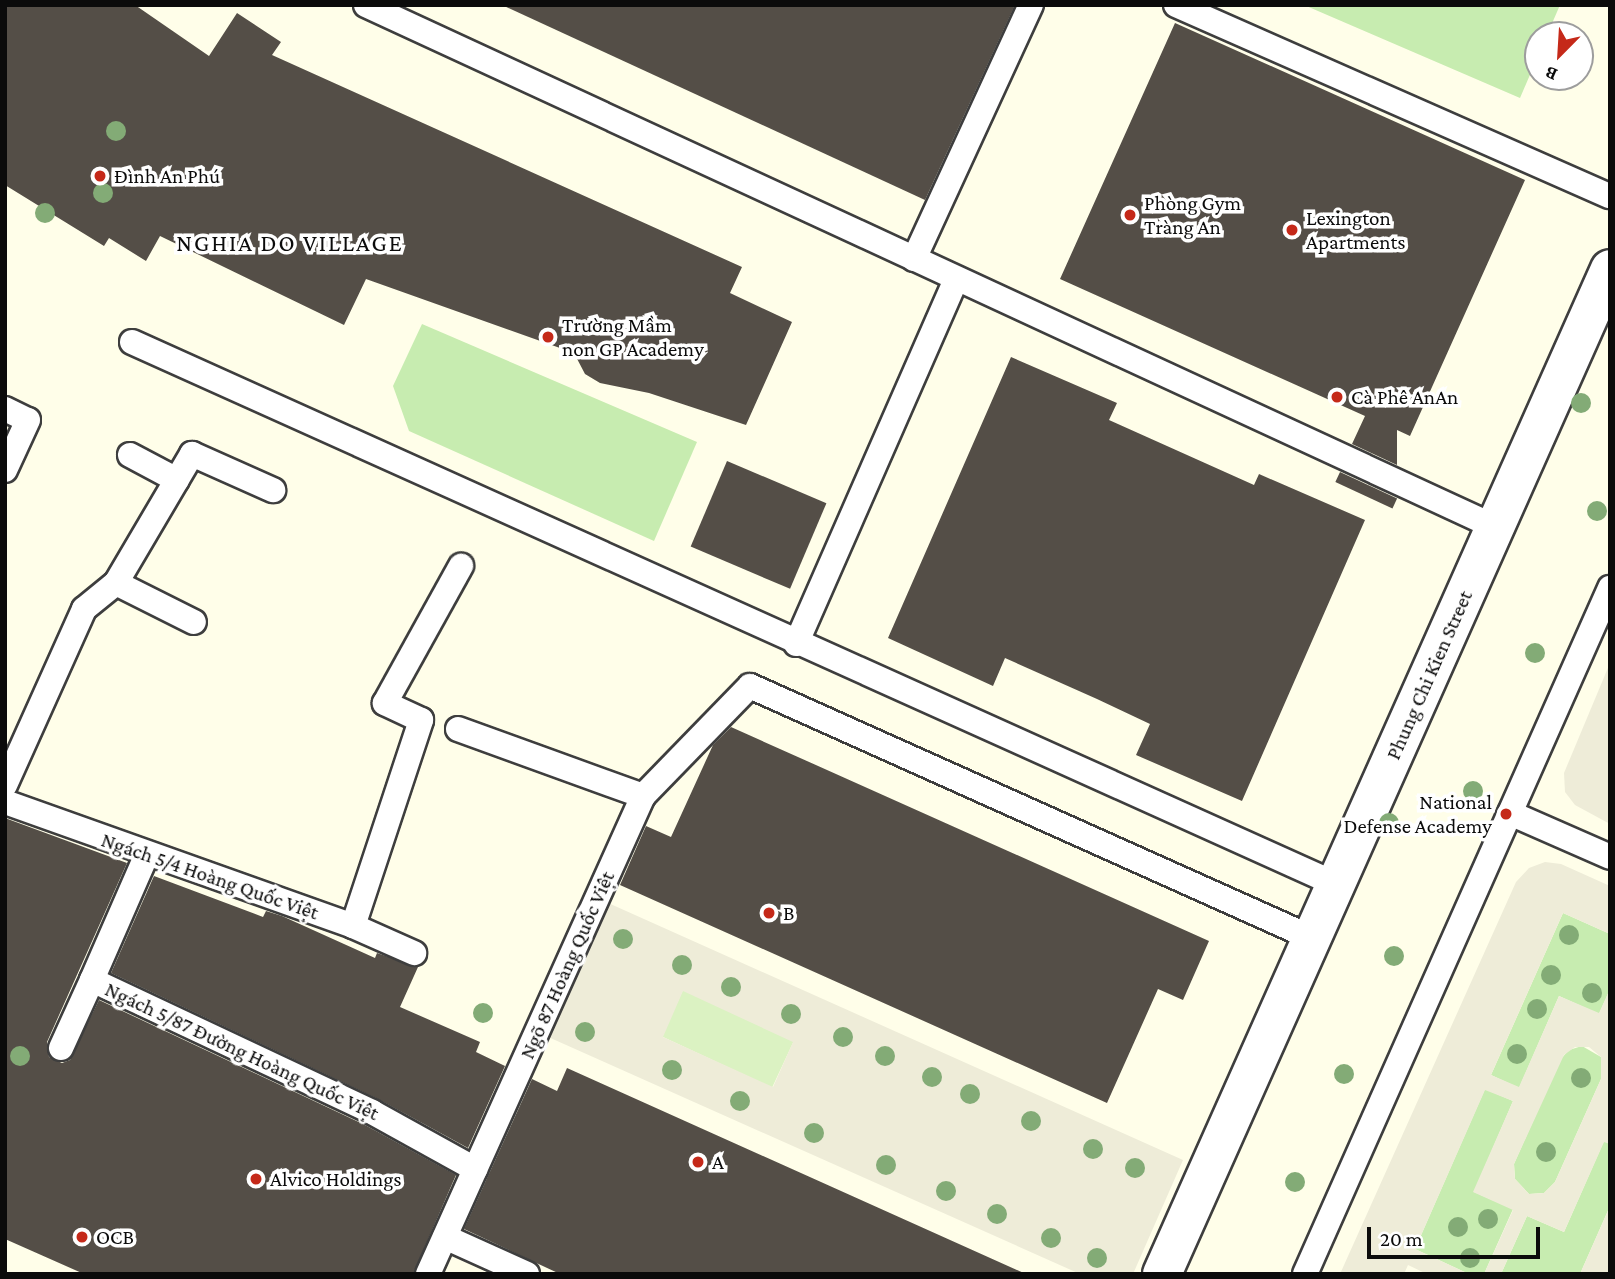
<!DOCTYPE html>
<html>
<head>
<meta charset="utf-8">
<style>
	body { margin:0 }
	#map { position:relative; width:1615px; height:1279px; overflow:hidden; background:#fffee9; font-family:"Crimson Pro",serif }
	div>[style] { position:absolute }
	.green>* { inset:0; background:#c7ecb0 }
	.pitch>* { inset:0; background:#dbf2c2; transform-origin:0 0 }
	.plaza>* { inset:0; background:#eeecd8 }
	.building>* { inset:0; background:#544e47; transform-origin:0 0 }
	.roads { filter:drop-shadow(2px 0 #3e3e3e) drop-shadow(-2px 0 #3e3e3e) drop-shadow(0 2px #3e3e3e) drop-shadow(0 -2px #3e3e3e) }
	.service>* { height:24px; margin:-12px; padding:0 12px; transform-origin:12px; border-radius:12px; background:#fff }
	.tertiary>* { height:38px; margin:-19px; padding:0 19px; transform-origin:19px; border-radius:19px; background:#fff }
	.trees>* { width:20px; height:20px; margin:-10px; border-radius:50%; background:#83ab76 }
	.dots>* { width:19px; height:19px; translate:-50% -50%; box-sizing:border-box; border:4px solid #fff; border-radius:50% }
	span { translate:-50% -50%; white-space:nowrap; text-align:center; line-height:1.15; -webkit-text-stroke:7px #fff; paint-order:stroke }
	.poi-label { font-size:21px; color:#0b0b0b }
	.left { translate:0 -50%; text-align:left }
	.right { translate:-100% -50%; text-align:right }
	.street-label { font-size:21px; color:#0b0b0b }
	.quarter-label { font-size:24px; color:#0b0b0b; letter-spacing:2px }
	.frame { position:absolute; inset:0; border:7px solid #0b0b0b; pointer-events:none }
	.north { position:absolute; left:1524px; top:21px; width:70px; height:70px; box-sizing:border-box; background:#fff; border:2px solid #9d9d9d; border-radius:50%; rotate:204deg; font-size:19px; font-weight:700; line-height:28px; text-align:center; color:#0b0b0b }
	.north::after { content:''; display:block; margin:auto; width:24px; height:32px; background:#c52919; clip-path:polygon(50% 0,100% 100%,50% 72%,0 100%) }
	.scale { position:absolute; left:1367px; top:1227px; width:173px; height:32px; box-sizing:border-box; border:4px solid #0b0b0b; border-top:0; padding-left:9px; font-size:21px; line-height:24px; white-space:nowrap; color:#0b0b0b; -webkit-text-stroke:5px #fff; paint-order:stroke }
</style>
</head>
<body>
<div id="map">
	<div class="green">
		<div style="clip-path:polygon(1304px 5px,1560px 5px,1547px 35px,1538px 35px,1538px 56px,1520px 98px)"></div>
		<div style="clip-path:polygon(422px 324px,697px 442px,654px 541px,409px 431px,393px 386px)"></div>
		<div style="clip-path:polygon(1563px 913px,1610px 934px,1610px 989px,1599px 1014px,1559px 996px,1519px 1088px,1491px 1075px)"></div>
		<div style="clip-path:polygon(1582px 1046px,1601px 1057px,1601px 1079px,1555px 1182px,1544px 1193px,1529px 1194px,1515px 1179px,1514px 1164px,1560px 1060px,1569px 1050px)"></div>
		<div style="clip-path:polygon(1485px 1089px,1513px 1101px,1474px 1192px,1513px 1209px,1484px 1274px,1469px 1274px,1415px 1249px)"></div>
		<div style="clip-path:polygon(1604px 1141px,1610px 1144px,1610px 1206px,1580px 1274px,1501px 1274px,1527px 1216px,1564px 1232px)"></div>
	</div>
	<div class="pitch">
		<div style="left:683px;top:990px;width:122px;height:51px;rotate:25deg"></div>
	</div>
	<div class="plaza">
		<div style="clip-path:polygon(1610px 663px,1610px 824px,1575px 805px,1565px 792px,1564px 773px)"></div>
		<div style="clip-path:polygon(evenodd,1545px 862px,1561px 864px,1610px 886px,1610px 934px,1563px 913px,1491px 1075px,1519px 1087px,1559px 996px,1599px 1013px,1610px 989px,1610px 1144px,1604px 1142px,1564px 1232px,1527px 1216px,1501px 1274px,1484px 1274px,1513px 1210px,1473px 1192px,1513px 1101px,1485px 1090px,1415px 1249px,1469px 1274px,1427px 1274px,1408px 1265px,1404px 1274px,1340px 1274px,1516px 882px,1529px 868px,1545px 862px,1589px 1047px,1601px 1057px,1601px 1079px,1555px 1182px,1544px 1193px,1529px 1194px,1515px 1179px,1514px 1164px,1564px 1055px,1575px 1047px,1589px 1047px)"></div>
		<div style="clip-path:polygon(evenodd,606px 902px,1183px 1160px,1133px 1274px,1080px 1274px,546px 1036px,606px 902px,683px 991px,793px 1042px,773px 1087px,663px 1037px,683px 991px)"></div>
		<div style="clip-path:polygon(1610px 1206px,1610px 1274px,1580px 1274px)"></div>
	</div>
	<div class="building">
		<div style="clip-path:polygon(5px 5px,135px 5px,209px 56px,237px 13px,281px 42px,272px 55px,742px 267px,730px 293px,792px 322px,746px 425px,649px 393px,600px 383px,585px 374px,574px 353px,366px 279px,344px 325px,160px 236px,146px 261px,109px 238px,104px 246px,5px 185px)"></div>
		<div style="clip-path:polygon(502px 5px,1015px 5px,925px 200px)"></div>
		<div style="clip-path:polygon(1175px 23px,1525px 180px,1410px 436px,1397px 430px,1397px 465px,1352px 444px,1365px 416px,1060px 279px)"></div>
		<div style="clip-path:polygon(1011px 357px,1117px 403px,1109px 420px,1254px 485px,1259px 474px,1365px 520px,1242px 801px,1136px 755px,1150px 724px,1097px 699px,1005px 658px,993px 686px,888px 638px)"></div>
		<div style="left:727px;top:461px;width:108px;height:93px;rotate:23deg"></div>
		<div style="left:1340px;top:472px;width:63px;height:11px;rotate:25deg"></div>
		<div style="clip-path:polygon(731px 727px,1209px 941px,1183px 1000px,1158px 989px,1107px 1103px,620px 885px,646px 826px,671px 837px,713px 745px)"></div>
		<div style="clip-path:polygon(5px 818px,127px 863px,47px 1042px,49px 1057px,62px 1063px,70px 1060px,99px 1000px,365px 1125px,456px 1175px,413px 1274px,84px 1274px,5px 1239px)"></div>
		<div style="clip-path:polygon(154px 876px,263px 917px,266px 911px,282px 916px,375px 958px,377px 953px,418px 967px,400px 1007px,480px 1042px,476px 1052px,505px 1066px,468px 1148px,378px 1099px,111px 973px)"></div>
		<div style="clip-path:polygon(567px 1068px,1026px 1274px,560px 1274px,464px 1229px,532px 1079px,557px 1091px)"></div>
	</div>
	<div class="roads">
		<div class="service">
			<div style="left:366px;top:5px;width:1244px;rotate:24.81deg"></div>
			<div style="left:1176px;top:5px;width:474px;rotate:23.8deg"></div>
			<div style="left:914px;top:259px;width:280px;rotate:-65.3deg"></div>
			<div style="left:132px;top:342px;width:1320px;rotate:24.24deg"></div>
			<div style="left:5px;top:409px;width:25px;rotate:26deg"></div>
			<div style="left:28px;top:420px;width:55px;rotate:114.7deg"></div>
			<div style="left:130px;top:455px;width:53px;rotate:28deg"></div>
			<div style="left:116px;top:583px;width:87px;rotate:26.6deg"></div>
			<div style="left:796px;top:644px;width:399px;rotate:-66.3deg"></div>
			<div style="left:458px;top:729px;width:197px;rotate:19.9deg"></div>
			<div style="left:5px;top:785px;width:193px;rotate:-65.8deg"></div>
			<div style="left:84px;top:609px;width:41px;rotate:-39.1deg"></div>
			<div style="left:116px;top:583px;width:150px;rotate:-59.5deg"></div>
			<div style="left:192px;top:454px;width:89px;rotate:24deg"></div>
			<div style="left:5px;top:802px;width:369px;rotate:19.6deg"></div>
			<div style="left:353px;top:926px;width:67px;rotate:23.9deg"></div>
			<div style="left:1510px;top:813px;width:109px;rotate:23.7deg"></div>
			<div style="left:147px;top:854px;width:137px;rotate:113.6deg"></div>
			<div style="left:92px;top:980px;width:310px;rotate:25.2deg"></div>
			<div style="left:372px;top:1112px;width:118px;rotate:29deg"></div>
			<div style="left:353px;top:926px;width:217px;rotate:-71.7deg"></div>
			<div style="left:421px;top:720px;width:40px;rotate:-155deg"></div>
			<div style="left:385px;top:703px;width:157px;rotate:-61deg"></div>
			<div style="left:61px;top:1048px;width:75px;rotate:-65.5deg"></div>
			<div style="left:445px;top:1237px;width:90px;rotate:24.3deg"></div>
			<div style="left:428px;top:1274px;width:524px;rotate:-65.78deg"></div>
			<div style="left:643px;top:796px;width:153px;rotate:-45.8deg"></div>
			<div style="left:750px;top:686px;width:616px;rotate:24.15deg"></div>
			<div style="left:1305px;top:1274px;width:751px;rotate:-66.03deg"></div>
		</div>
		<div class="tertiary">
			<div style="left:1162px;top:1274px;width:1100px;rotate:-65.97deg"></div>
		</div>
	</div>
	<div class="trees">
		<div style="left:116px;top:131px"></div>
		<div style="left:103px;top:193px"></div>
		<div style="left:45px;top:213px"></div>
		<div style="left:1581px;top:403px"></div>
		<div style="left:1597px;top:511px"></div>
		<div style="left:1535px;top:653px"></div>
		<div style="left:1473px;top:791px"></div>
		<div style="left:1389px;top:823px"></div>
		<div style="left:1569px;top:935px"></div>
		<div style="left:623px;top:939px"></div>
		<div style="left:1394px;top:956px"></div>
		<div style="left:682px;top:965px"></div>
		<div style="left:1551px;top:975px"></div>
		<div style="left:731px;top:987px"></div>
		<div style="left:1592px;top:993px"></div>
		<div style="left:1537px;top:1009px"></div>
		<div style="left:483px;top:1013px"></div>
		<div style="left:791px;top:1014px"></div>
		<div style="left:585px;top:1032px"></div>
		<div style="left:843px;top:1037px"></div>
		<div style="left:1517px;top:1054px"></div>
		<div style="left:20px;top:1056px"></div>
		<div style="left:885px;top:1056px"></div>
		<div style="left:672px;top:1070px"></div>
		<div style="left:1344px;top:1074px"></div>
		<div style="left:932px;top:1077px"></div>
		<div style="left:1581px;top:1078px"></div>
		<div style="left:970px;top:1094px"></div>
		<div style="left:740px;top:1101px"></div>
		<div style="left:1031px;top:1121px"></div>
		<div style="left:814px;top:1133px"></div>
		<div style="left:1093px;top:1149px"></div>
		<div style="left:1546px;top:1152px"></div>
		<div style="left:886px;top:1165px"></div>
		<div style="left:1135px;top:1168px"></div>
		<div style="left:1295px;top:1182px"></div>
		<div style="left:946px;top:1191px"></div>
		<div style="left:997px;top:1214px"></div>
		<div style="left:1488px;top:1219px"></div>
		<div style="left:1458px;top:1227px"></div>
		<div style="left:1051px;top:1238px"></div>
		<div style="left:1097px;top:1258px"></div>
		<div style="left:1470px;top:1258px"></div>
	</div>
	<div class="dots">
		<div style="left:100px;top:176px;background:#c52919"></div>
		<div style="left:1130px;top:215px;background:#c52919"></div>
		<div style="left:1292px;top:230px;background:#c52919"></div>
		<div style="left:548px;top:337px;background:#c52919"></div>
		<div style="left:1337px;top:397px;background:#c52919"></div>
		<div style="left:1506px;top:814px;background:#c52919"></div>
		<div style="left:769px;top:913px;background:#c52919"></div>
		<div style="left:698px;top:1162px;background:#c52919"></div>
		<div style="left:256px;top:1179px;background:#c52919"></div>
		<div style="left:82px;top:1237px;background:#c52919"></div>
	</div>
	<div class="poi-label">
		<span class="left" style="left:114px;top:176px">Đình An Phú</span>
		<span class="left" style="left:1144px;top:215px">Phòng Gym<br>Tràng An</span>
		<span class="left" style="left:1306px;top:230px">Lexington<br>Apartments</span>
		<span class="left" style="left:562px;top:337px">Trường Mầm<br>non GP Academy</span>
		<span class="left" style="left:1351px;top:397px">Cà Phê AnAn</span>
		<span class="right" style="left:1492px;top:814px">National<br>Defense Academy</span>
		<span class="left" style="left:783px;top:913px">B</span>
		<span class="left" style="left:712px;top:1162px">A</span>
		<span class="left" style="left:270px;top:1179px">Alvico Holdings</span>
		<span class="left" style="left:96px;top:1237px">OCB</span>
	</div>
	<div class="street-label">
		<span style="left:1429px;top:675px;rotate:-66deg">Phung Chi Kien Street</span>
		<span style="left:210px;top:876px;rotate:19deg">Ngách 5/4 Hoàng Quốc Việt</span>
		<span style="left:567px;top:965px;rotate:-66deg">Ngõ 87 Hoàng Quốc Việt</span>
		<span style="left:242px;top:1051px;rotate:25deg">Ngách 5/87 Đường Hoàng Quốc Việt</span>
	</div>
	<div class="quarter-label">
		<span style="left:290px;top:243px">NGHIA DO VILLAGE</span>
	</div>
	<div class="frame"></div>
	<div class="north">B</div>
	<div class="scale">20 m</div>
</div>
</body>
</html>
